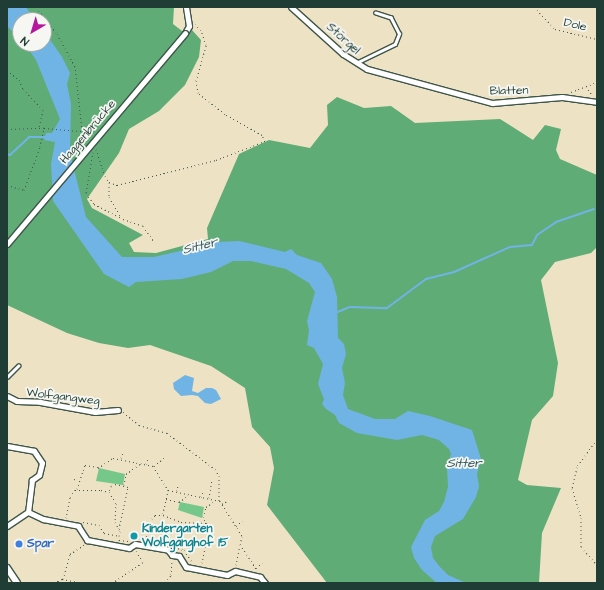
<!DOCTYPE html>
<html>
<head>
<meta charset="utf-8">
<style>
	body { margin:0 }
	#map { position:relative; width:604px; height:590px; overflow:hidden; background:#eee2c5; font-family:"Architects Daughter",sans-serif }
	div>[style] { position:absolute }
	.green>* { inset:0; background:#75c78a }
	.forest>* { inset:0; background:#60ac76 }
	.water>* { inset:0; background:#70b3e5 }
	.stream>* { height:2px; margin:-1px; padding:0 1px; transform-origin:1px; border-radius:1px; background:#70b3e5 }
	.path>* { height:1px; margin-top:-0.5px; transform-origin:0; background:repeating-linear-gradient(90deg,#3e564a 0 1px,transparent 0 4px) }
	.roads { filter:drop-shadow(1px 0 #3e564a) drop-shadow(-1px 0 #3e564a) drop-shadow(0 1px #3e564a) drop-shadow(0 -1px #3e564a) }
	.service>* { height:2.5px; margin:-1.25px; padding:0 1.25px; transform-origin:1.25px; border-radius:1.25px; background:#fff }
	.minor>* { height:5px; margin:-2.5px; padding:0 2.5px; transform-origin:2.5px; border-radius:2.5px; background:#fff }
	.tertiary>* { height:6px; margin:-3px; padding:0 3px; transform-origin:3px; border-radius:3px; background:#fff }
	.bridges { filter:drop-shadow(1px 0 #3e564a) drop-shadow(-1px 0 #3e564a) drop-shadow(0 1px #3e564a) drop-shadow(0 -1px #3e564a) }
	.minor-bridge>* { height:5px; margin:-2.5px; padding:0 2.5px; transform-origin:2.5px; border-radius:2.5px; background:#fff }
	.dots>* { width:11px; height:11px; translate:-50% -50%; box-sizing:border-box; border:2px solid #f6f6f2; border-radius:50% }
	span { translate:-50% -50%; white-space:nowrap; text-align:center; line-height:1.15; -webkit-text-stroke:3.5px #f6f6f2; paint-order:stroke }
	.street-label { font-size:12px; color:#1f3d34 }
	.culture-label { font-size:12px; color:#0d838f; font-weight:700 }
	.left { translate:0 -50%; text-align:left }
	.shop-label { font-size:12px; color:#366cbe; font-weight:700 }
	.water-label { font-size:13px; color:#335a60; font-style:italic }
	.frame { position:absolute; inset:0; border:8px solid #1f3d34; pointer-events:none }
	.north { position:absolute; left:12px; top:12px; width:40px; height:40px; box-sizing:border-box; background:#f6f6f2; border:1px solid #a0aca6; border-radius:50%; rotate:218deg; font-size:11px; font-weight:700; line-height:16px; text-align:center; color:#1f3d34 }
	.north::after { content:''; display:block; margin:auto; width:14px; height:18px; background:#b5179e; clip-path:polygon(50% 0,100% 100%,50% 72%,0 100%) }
</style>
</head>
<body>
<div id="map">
	<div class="green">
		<div style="clip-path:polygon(99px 468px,125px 474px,123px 485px,96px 481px)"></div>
		<div style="clip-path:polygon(180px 502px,204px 507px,202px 518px,178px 510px)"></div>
	</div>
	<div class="forest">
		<div style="clip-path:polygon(evenodd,7px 7px,174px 7px,173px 24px,186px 34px,192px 30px,201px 40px,199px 57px,185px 85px,159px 111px,129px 129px,119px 153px,87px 199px,92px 208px,143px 235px,129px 243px,134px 252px,156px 253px,208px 239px,207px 228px,239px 154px,269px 140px,310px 148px,328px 125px,327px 105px,337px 97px,364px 108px,391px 106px,415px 123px,500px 119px,533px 140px,545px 125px,561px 129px,556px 150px,560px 159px,597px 175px,597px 247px,591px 253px,555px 262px,541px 280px,558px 363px,553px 396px,532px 420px,518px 480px,527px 485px,561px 488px,542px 533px,539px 583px,327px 583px,267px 505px,274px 468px,270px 447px,252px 427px,245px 388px,211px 366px,150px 345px,128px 348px,99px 343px,67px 333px,7px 305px,7px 7px,20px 20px,44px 20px,44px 44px,20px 44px,20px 20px)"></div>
	</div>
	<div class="water">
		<div style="clip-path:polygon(7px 7px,26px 7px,35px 20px,20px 20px,20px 39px,7px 26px)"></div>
		<div style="clip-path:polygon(44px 31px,62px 57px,70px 73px,67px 84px,71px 104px,70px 153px,86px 217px,122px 257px,154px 257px,219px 242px,239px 241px,285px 252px,291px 249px,297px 255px,321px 263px,332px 279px,337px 297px,338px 338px,344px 344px,346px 354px,342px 368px,345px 383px,343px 395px,348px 409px,375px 419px,395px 419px,408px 411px,430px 416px,472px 430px,481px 459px,477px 474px,479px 486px,476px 497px,463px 519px,435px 536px,431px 547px,433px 558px,440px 567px,448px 575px,466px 583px,437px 583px,422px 570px,414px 558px,411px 547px,425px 520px,439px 511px,444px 502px,448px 487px,447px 468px,451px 454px,449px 449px,439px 440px,422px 435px,397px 440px,357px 433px,339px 423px,335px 415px,326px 409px,322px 404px,324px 399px,318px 384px,323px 364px,314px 348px,307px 345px,309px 330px,307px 321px,315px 292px,309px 283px,286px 269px,251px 261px,233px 261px,211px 272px,182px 279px,136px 282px,129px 287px,104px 274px,53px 201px,51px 164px,55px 142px,44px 140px,46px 133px,52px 133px,60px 119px,36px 60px,25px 44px,44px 44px)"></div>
		<div style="clip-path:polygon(185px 375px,194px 378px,192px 391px,198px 393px,206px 388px,212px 388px,216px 390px,221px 399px,211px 404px,205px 403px,198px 396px,192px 395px,181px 396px,174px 389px,173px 383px)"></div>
	</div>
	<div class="stream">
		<div style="left:7px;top:154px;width:3px;rotate:18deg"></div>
		<div style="left:10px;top:155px;width:26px;rotate:-43deg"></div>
		<div style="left:29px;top:137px;width:18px"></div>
		<div style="left:335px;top:313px;width:16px;rotate:-22deg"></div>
		<div style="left:350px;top:307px;width:37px;rotate:2deg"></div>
		<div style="left:387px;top:308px;width:49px;rotate:-36.6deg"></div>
		<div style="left:426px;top:279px;width:29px;rotate:-14deg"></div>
		<div style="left:454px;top:272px;width:61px;rotate:-24.1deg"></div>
		<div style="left:510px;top:247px;width:22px;rotate:-5deg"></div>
		<div style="left:532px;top:245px;width:11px;rotate:-63deg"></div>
		<div style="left:537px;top:235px;width:23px;rotate:-34deg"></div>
		<div style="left:556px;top:222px;width:40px;rotate:-18.9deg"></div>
	</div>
	<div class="path">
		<div style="left:36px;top:7px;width:34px;rotate:52deg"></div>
		<div style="left:57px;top:34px;width:37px;rotate:61deg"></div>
		<div style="left:75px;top:66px;width:64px;rotate:83.8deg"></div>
		<div style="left:534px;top:7px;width:30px;rotate:46deg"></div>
		<div style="left:555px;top:29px;width:43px;rotate:13.4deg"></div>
		<div style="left:7px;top:70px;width:16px;rotate:40deg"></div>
		<div style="left:19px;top:80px;width:10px;rotate:66deg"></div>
		<div style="left:23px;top:89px;width:29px;rotate:46deg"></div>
		<div style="left:43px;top:110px;width:17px;rotate:103deg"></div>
		<div style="left:586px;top:86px;width:11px;rotate:56deg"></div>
		<div style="left:571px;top:92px;width:28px;rotate:-21deg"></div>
		<div style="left:7px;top:129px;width:37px;rotate:-2deg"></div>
		<div style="left:44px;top:128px;width:38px;rotate:5deg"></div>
		<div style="left:82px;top:131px;width:9px;rotate:49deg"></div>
		<div style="left:96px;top:149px;width:28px;rotate:72deg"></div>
		<div style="left:105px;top:176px;width:7px;rotate:56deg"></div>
		<div style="left:109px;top:182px;width:9px;rotate:21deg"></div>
		<div style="left:117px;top:185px;width:102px;rotate:-14.2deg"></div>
		<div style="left:216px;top:160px;width:53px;rotate:-21.2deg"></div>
		<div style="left:265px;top:141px;width:7px;rotate:-117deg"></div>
		<div style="left:262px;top:135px;width:43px;rotate:-150.4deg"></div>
		<div style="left:225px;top:114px;width:34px;rotate:-142deg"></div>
		<div style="left:198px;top:93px;width:12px;rotate:-99deg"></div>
		<div style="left:196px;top:81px;width:37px;rotate:-74deg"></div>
		<div style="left:206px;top:45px;width:16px;rotate:-108deg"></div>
		<div style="left:201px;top:30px;width:8px;rotate:-135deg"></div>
		<div style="left:93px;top:152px;width:42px;rotate:99.7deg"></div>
		<div style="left:86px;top:193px;width:14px;rotate:54deg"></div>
		<div style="left:94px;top:204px;width:31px;rotate:27deg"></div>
		<div style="left:109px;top:183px;width:14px;rotate:90deg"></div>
		<div style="left:109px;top:197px;width:23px;rotate:59deg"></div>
		<div style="left:7px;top:185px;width:18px;rotate:16deg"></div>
		<div style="left:24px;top:190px;width:46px;rotate:-69.6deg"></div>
		<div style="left:40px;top:147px;width:19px;rotate:-78deg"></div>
		<div style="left:123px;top:219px;width:21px;rotate:19deg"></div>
		<div style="left:143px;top:226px;width:19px;rotate:55deg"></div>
		<div style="left:123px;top:412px;width:21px;rotate:39deg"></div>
		<div style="left:139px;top:425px;width:29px;rotate:16deg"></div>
		<div style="left:167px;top:433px;width:60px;rotate:36.9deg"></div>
		<div style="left:215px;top:469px;width:8px;rotate:60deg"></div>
		<div style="left:219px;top:476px;width:25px;rotate:90deg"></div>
		<div style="left:597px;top:439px;width:34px;rotate:126deg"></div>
		<div style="left:577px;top:467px;width:22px;rotate:103deg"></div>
		<div style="left:572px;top:488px;width:31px;rotate:73deg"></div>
		<div style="left:581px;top:518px;width:29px;rotate:90deg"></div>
		<div style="left:581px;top:547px;width:24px;rotate:48deg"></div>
		<div style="left:121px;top:458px;width:6px;rotate:-72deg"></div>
		<div style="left:146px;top:464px;width:6px;rotate:-72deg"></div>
		<div style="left:154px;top:466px;width:13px;rotate:-39deg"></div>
		<div style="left:98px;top:468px;width:18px;rotate:-34deg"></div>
		<div style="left:113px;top:458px;width:41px;rotate:11.3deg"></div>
		<div style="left:153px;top:466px;width:28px;rotate:58deg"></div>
		<div style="left:168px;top:490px;width:53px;rotate:11.9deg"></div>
		<div style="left:220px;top:501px;width:41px;rotate:57.8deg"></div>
		<div style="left:242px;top:536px;width:8px;rotate:104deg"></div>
		<div style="left:240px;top:544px;width:30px;rotate:57deg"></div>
		<div style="left:74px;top:479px;width:4px;rotate:14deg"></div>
		<div style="left:124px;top:485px;width:11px;rotate:-80deg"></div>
		<div style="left:126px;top:474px;width:17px;rotate:-36deg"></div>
		<div style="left:77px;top:489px;width:25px;rotate:-72deg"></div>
		<div style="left:85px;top:465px;width:13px;rotate:9deg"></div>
		<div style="left:177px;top:491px;width:6px;rotate:-81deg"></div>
		<div style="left:201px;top:497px;width:6px;rotate:-72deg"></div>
		<div style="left:209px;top:498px;width:18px;rotate:-81deg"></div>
		<div style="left:166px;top:499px;width:13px;rotate:13deg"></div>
		<div style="left:179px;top:502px;width:12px;rotate:-35deg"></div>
		<div style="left:222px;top:504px;width:6px;rotate:-31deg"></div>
		<div style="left:163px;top:514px;width:25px;rotate:-78deg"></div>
		<div style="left:66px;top:518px;width:21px;rotate:-79deg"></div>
		<div style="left:70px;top:497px;width:9px;rotate:-54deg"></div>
		<div style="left:75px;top:490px;width:26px"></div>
		<div style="left:101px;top:490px;width:8px;rotate:14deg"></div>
		<div style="left:83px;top:522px;width:16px;rotate:11deg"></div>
		<div style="left:99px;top:525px;width:9px;rotate:58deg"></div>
		<div style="left:104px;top:533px;width:15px;rotate:11deg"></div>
		<div style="left:119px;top:536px;width:4px;rotate:90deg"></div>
		<div style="left:119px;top:540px;width:9px;rotate:6deg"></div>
		<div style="left:236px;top:526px;width:8px;rotate:-40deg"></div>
		<div style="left:119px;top:529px;width:43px;rotate:-77.9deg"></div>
		<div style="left:128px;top:487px;width:12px;rotate:-166deg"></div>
		<div style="left:116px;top:484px;width:5px;rotate:158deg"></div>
		<div style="left:111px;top:486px;width:6px;rotate:108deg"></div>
		<div style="left:109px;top:492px;width:13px;rotate:58deg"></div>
		<div style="left:116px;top:503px;width:19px;rotate:93deg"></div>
		<div style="left:115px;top:522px;width:10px;rotate:61deg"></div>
		<div style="left:120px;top:531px;width:4px;rotate:104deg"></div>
		<div style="left:146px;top:540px;width:18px;rotate:-81deg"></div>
		<div style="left:149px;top:522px;width:9px;rotate:-49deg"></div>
		<div style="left:155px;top:515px;width:8px"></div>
		<div style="left:163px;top:515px;width:19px;rotate:21deg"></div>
		<div style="left:181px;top:522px;width:26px;rotate:2deg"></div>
		<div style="left:174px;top:547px;width:10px;rotate:17deg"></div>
		<div style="left:184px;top:550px;width:14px;rotate:56deg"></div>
		<div style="left:202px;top:563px;width:37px;rotate:-79deg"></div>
		<div style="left:209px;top:527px;width:12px;rotate:-121deg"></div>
		<div style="left:203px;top:517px;width:10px;rotate:-73deg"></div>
		<div style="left:206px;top:507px;width:11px;rotate:-34deg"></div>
		<div style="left:236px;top:565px;width:20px;rotate:-79deg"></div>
		<div style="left:256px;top:568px;width:8px;rotate:-40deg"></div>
		<div style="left:63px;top:579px;width:26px;rotate:-74deg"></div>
		<div style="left:70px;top:554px;width:17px;rotate:-33deg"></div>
		<div style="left:54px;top:583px;width:9px;rotate:-27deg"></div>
		<div style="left:62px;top:579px;width:20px;rotate:11deg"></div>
		<div style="left:112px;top:583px;width:37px;rotate:-34deg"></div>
		<div style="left:143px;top:562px;width:13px;rotate:-122deg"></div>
		<div style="left:165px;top:583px;width:10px;rotate:-53deg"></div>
		<div style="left:171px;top:575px;width:13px;rotate:-86deg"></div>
	</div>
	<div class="roads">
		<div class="service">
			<div style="left:358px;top:62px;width:41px;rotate:-25.9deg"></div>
			<div style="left:395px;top:44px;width:11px;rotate:-68deg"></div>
			<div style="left:399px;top:34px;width:18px;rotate:-117deg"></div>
			<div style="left:391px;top:18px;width:16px;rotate:-162deg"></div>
			<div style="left:7px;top:377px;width:16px;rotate:-45deg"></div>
		</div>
		<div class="minor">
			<div style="left:291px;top:7px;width:70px;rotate:42.1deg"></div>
			<div style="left:343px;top:54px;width:28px;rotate:32deg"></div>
			<div style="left:367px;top:69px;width:130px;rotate:15.2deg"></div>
			<div style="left:492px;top:103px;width:70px;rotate:-4.9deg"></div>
			<div style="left:562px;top:97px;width:35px;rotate:8deg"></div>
			<div style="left:185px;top:33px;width:8px;rotate:-60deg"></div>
			<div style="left:189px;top:26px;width:19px;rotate:-99deg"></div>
			<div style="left:7px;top:396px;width:11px;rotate:27deg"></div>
			<div style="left:17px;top:401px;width:23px;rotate:2deg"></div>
			<div style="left:40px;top:402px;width:56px;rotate:10.3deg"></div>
			<div style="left:95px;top:412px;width:23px;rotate:-5deg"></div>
			<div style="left:7px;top:446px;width:27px;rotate:10deg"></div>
			<div style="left:34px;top:451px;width:14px;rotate:56deg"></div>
			<div style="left:42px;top:463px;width:12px;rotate:104deg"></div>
			<div style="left:39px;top:475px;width:9px;rotate:144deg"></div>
			<div style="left:32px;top:480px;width:32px;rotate:97deg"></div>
			<div style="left:7px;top:526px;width:25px;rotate:-34deg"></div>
			<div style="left:28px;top:512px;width:17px;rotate:25deg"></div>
			<div style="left:43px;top:519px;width:36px;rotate:11deg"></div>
			<div style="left:78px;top:526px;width:17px;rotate:57deg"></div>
			<div style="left:87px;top:540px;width:43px;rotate:10.8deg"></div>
			<div style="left:129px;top:548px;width:7px;rotate:-34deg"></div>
			<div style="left:135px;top:544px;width:34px;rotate:10deg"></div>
			<div style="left:168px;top:550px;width:6px;rotate:51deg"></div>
			<div style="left:172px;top:555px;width:7px;rotate:8deg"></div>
			<div style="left:179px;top:556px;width:13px;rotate:58deg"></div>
			<div style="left:186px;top:567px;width:42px;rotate:11deg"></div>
			<div style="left:227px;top:575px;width:9px;rotate:-27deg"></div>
			<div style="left:235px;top:571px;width:26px;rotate:13deg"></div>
			<div style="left:260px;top:577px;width:8px;rotate:50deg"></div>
		</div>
		<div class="tertiary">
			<div style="left:7px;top:568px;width:18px;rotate:56deg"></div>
		</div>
	</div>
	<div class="bridges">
		<div class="minor-bridge">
			<div style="left:7px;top:244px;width:276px;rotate:-49.8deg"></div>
		</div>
	</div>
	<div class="dots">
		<div style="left:134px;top:536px;background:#0f9aa8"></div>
		<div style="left:19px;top:544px;background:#3f7fe0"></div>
	</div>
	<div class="street-label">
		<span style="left:575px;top:25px;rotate:13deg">Dole</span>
		<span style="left:343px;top:39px;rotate:42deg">Störgel</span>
		<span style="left:509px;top:91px;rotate:-1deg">Blatten</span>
		<span style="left:88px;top:132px;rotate:-50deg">Haggenbrücke</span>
		<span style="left:63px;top:397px;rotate:7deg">Wolfgangweg</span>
	</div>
	<div class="culture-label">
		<span class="left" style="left:142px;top:536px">Kindergarten<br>Wolfganghof 15</span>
	</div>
	<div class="shop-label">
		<span class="left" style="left:27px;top:544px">Spar</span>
	</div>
	<div class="water-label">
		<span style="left:200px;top:246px;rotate:-14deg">Sitter</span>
		<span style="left:464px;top:463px">Sitter</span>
	</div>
	<div class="frame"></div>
	<div class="north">N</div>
</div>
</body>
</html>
